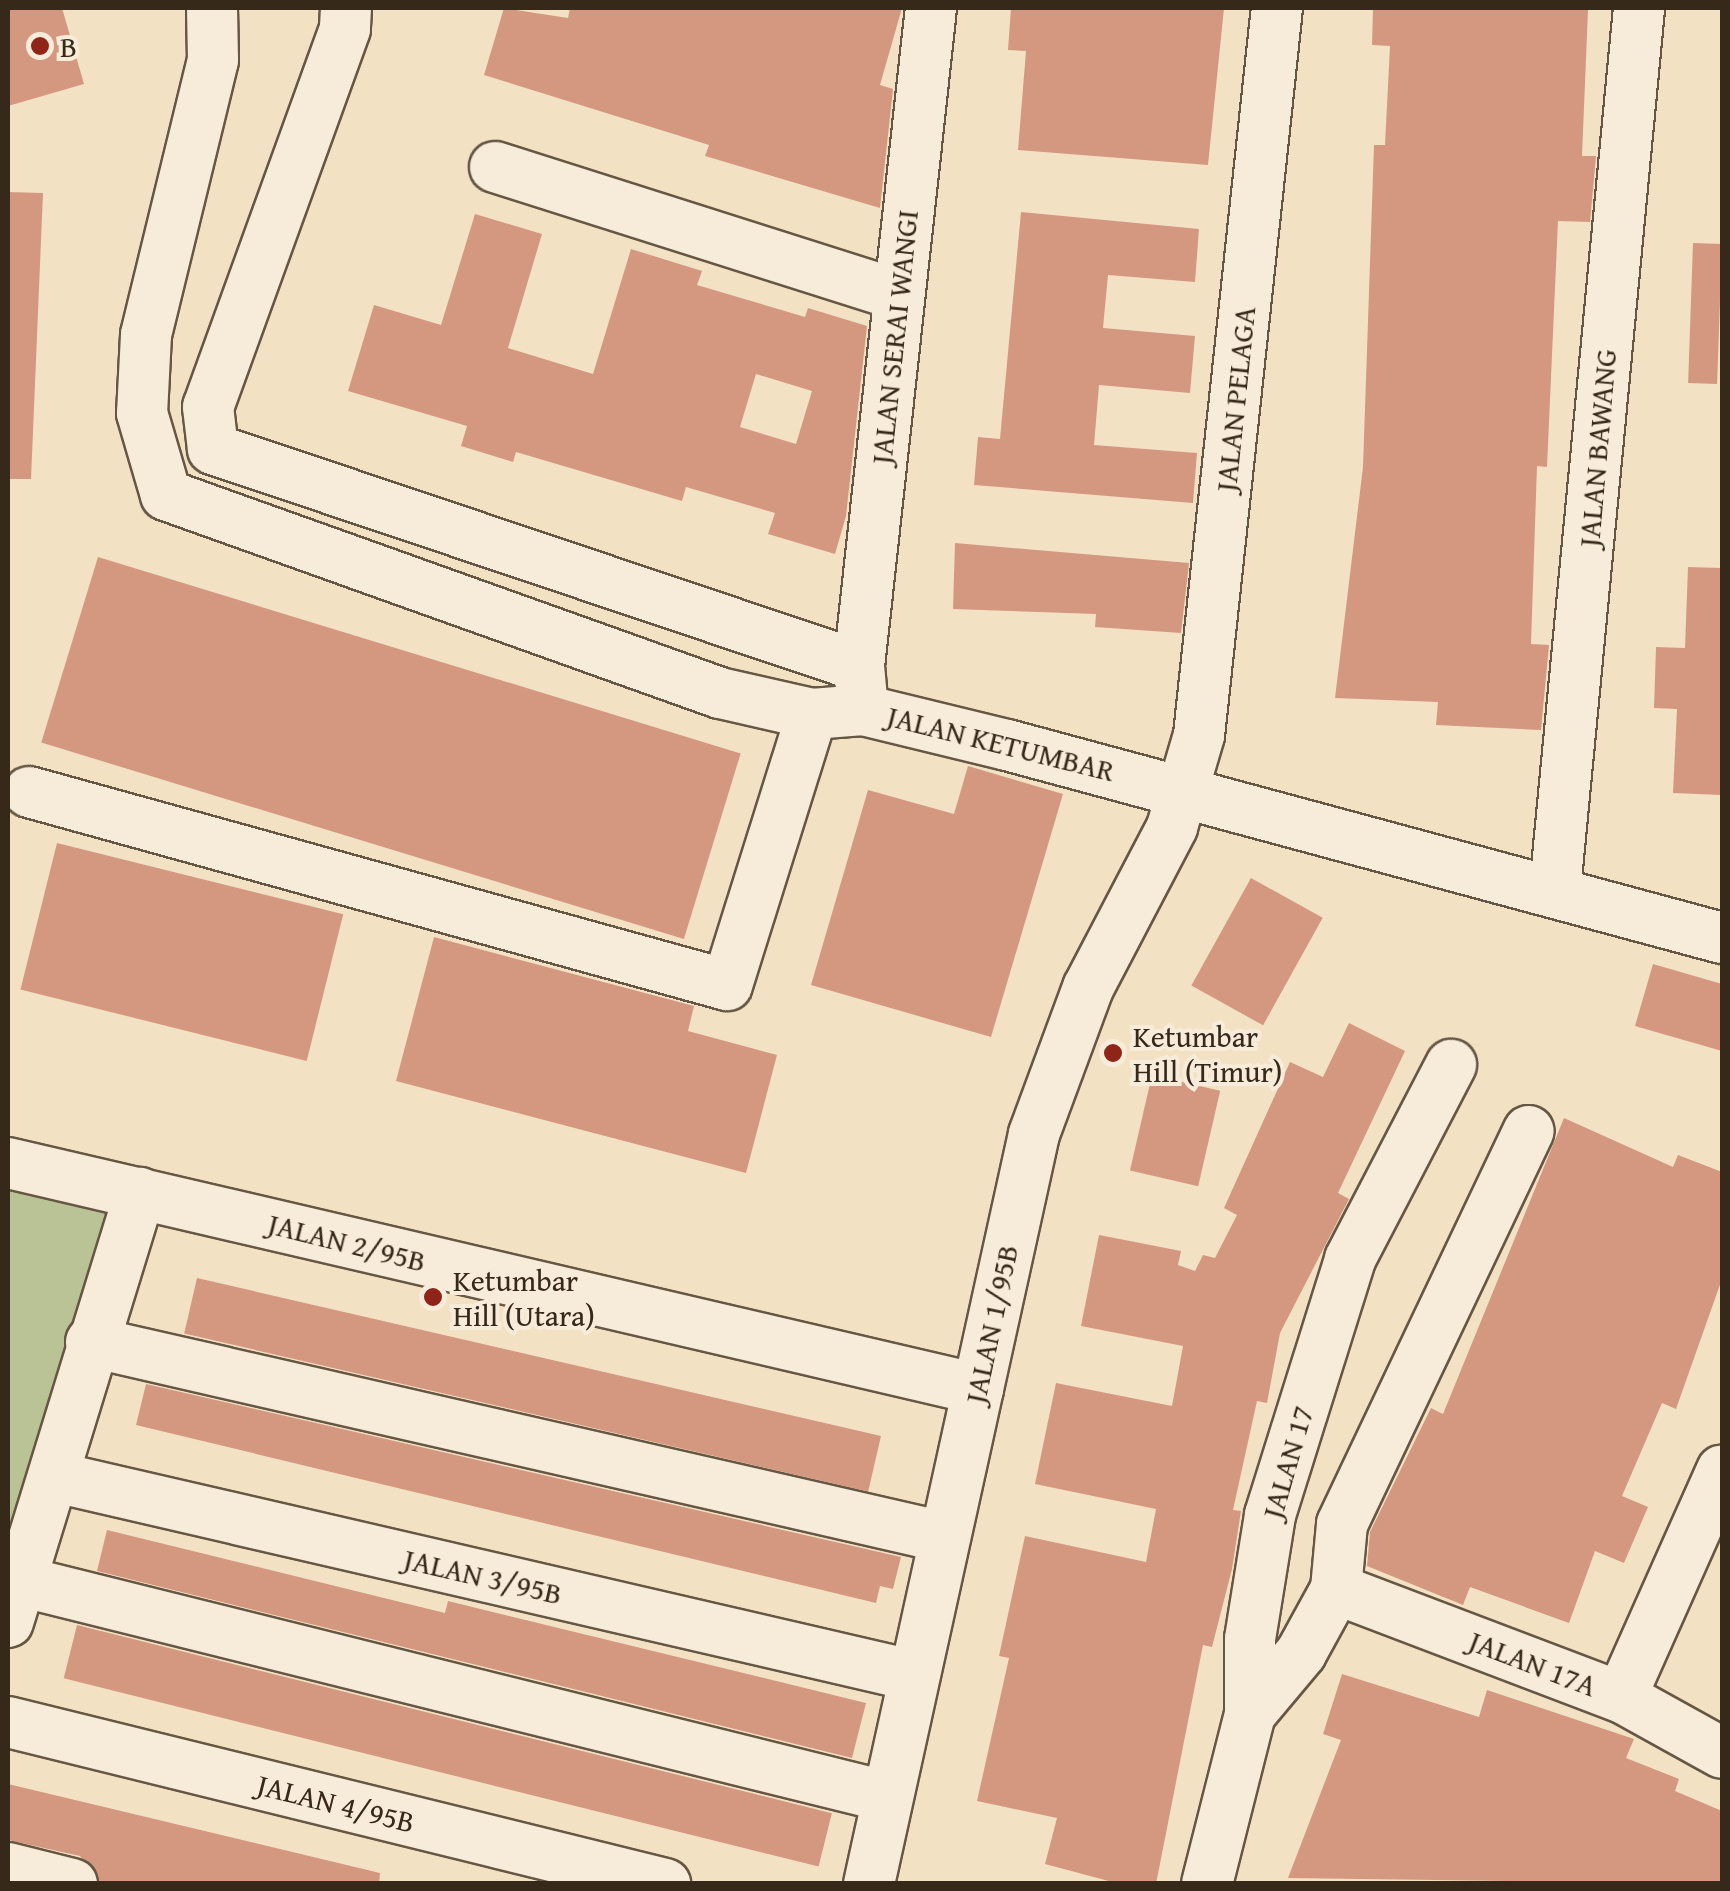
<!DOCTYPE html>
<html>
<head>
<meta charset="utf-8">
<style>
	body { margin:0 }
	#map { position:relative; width:1730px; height:1891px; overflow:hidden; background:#f3e1c4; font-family:"Gentium Book Plus",serif }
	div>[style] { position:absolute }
	.green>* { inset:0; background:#bac395 }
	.building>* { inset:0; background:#d49881; transform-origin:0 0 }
	.roads { filter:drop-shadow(2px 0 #665744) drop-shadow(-2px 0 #665744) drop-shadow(0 2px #665744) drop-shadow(0 -2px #665744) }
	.minor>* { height:50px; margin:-25px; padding:0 25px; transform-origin:25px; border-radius:25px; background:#f7ecd9 }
	.dots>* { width:28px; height:28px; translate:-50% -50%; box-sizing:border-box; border:5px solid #f7ecd9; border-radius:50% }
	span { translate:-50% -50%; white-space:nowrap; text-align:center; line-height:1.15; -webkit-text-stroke:8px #f7ecd9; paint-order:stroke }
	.poi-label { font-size:30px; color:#37291a }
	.left { translate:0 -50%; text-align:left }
	.street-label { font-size:30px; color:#37291a }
	.frame { position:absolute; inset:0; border:10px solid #37291a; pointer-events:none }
</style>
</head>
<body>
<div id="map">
	<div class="green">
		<div style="clip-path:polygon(8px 1163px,140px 1193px,8px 1622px)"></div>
	</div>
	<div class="building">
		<div style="clip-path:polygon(8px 8px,62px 8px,84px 84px,8px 106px)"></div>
		<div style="clip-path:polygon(504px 8px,568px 18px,570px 8px,902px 8px,880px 85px,893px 89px,880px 208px,705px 156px,709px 145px,484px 75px)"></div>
		<div style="clip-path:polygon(1011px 8px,1224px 8px,1208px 165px,1018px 150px,1026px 51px,1008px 50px)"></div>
		<div style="clip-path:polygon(1373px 8px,1588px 10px,1582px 156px,1596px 156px,1590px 222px,1558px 221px,1547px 467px,1537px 466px,1531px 644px,1549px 645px,1541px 730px,1436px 725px,1438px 702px,1335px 698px,1363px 467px,1374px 145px,1385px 145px,1390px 46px,1372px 45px)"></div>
		<div style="clip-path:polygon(8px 192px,43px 193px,31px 479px,8px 479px)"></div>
		<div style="clip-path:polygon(1021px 212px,1199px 229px,1195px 282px,1108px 275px,1103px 328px,1195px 336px,1190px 393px,1099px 385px,1094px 445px,1197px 453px,1193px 503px,974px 485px,978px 437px,1000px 439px)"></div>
		<div style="clip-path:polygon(evenodd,475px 214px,542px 234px,508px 348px,593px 374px,631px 249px,702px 271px,697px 285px,805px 317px,808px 308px,867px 326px,846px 516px,835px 554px,768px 534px,775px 513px,686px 487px,682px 501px,516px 452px,513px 462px,461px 446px,467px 426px,348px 391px,374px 305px,441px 325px,475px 214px,756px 374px,812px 391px,796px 444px,740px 427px,756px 374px)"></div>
		<div style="left:1693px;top:243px;width:29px;height:140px;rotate:2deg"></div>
		<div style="clip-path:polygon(955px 543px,1189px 563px,1181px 633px,1095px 627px,1096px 614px,953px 609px)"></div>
		<div style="left:98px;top:557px;width:672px;height:194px;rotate:17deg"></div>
		<div style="clip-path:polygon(1688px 567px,1722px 568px,1722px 795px,1673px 793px,1677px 709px,1654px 708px,1656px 647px,1685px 648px)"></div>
		<div style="clip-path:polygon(968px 766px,1063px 794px,991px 1037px,811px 985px,868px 790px,954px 814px)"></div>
		<div style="left:57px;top:843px;width:295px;height:151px;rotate:14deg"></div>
		<div style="left:1251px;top:878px;width:82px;height:123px;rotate:29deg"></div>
		<div style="clip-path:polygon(434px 937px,694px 1006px,688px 1031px,777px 1055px,746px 1173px,396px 1081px)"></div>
		<div style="clip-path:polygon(1653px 964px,1722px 984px,1722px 1051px,1635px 1026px)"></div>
		<div style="clip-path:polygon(1349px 1023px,1405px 1051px,1338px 1193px,1349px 1199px,1280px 1333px,1267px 1403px,1257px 1401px,1233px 1510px,1241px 1511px,1232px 1569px,1212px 1647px,1203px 1645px,1156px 1884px,1120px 1884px,1045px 1864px,1057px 1818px,977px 1801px,1009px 1658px,999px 1656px,1025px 1536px,1146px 1562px,1156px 1509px,1035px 1484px,1056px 1383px,1172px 1406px,1183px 1346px,1081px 1326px,1099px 1235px,1181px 1251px,1178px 1265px,1195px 1271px,1203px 1255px,1215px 1258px,1237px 1215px,1224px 1208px,1290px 1062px,1323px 1077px)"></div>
		<div style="left:1152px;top:1075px;width:70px;height:98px;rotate:13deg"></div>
		<div style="clip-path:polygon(1564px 1118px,1673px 1167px,1678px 1155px,1722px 1172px,1722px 1279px,1676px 1409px,1662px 1403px,1622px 1496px,1648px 1507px,1624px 1563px,1595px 1551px,1569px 1623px,1470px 1587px,1463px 1605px,1367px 1566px,1370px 1532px,1431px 1408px,1443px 1414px)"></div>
		<div style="left:197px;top:1278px;width:702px;height:57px;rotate:13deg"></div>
		<div style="clip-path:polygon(146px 1384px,901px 1557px,893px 1589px,880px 1586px,876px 1603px,136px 1425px)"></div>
		<div style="clip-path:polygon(107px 1530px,445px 1613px,448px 1601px,866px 1703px,852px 1758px,97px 1571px)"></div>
		<div style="left:77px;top:1625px;width:778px;height:55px;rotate:14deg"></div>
		<div style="clip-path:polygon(1342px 1674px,1479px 1717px,1487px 1690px,1634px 1739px,1626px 1758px,1679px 1779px,1675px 1791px,1722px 1811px,1722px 1884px,1288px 1878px,1341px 1740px,1323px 1734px)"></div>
		<div style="clip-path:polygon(8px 1784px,380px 1873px,379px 1884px,100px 1884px,80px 1856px,8px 1840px)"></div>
	</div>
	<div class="roads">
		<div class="minor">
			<div style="left:212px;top:8px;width:52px;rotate:88.9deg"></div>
			<div style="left:213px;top:60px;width:283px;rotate:103.7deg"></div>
			<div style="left:146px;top:335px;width:78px;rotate:92.9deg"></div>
			<div style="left:142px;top:413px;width:85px;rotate:73.7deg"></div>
			<div style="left:166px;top:495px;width:588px;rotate:19.67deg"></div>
			<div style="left:720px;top:693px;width:94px;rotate:12.9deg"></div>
			<div style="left:812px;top:714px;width:51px;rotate:-4.5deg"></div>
			<div style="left:863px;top:710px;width:148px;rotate:13.7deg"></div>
			<div style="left:1007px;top:745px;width:741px;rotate:15.11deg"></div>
			<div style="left:346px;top:8px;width:21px;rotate:93deg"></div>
			<div style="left:345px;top:29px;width:402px;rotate:109.9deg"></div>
			<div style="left:208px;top:407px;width:42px;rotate:83.2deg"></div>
			<div style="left:213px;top:449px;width:681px;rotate:18.57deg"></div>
			<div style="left:859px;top:666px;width:44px;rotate:84.8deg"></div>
			<div style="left:495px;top:167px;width:423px;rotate:17.6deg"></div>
			<div style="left:859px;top:666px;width:662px;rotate:-83.76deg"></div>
			<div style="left:29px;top:792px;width:724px;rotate:15.46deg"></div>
			<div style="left:727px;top:985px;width:284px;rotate:-72.6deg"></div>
			<div style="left:1555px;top:889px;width:885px;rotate:-84.55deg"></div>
			<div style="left:8px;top:1163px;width:996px;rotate:13.12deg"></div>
			<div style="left:91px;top:1342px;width:875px;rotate:12.88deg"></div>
			<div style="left:55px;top:1477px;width:879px;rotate:13.02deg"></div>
			<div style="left:20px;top:1581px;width:894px;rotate:13.97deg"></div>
			<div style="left:1336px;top:1589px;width:305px;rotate:20.8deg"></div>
			<div style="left:1621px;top:1697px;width:115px;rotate:29deg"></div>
			<div style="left:8px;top:1622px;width:449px;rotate:-72.9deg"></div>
			<div style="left:1621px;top:1697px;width:248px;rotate:-66deg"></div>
			<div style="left:1250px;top:1714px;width:80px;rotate:-50.1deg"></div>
			<div style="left:1301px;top:1653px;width:73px;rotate:-61.3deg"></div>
			<div style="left:1336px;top:1589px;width:65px;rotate:-84.7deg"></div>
			<div style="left:1342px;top:1524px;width:435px;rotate:-64.6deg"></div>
			<div style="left:8px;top:1722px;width:677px;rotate:13.85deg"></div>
			<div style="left:8px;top:1868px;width:66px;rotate:14deg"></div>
			<div style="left:869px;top:1884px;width:768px;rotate:-77.59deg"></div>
			<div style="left:1034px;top:1134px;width:156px;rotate:-69.7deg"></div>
			<div style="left:1088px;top:988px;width:182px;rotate:-62.4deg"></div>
			<div style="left:1172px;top:827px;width:96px;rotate:-73.6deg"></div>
			<div style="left:1199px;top:735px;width:731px;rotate:-83.88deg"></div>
			<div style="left:1207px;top:1884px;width:175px;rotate:-75.8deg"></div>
			<div style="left:1250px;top:1714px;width:75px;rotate:-90deg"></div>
			<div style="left:1250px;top:1639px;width:126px;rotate:-80.8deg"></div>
			<div style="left:1270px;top:1515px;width:268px;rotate:-72.6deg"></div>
			<div style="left:1350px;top:1259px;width:219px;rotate:-62.5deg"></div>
		</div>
	</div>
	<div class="dots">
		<div style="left:40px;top:46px;background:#8f2418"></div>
		<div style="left:1113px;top:1053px;background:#8f2418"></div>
		<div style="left:433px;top:1297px;background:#8f2418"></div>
	</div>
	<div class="poi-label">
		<span class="left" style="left:60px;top:46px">B</span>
		<span class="left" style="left:1133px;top:1053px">Ketumbar<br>Hill (Timur)</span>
		<span class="left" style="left:453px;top:1297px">Ketumbar<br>Hill (Utara)</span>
	</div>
	<div class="street-label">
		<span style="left:894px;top:337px;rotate:-84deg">JALAN SERAI WANGI</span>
		<span style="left:1235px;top:399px;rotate:-84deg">JALAN PELAGA</span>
		<span style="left:1597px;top:448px;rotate:-85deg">JALAN BAWANG</span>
		<span style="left:1001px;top:743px;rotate:14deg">JALAN KETUMBAR</span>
		<span style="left:347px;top:1242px;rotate:14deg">JALAN 2/95B</span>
		<span style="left:991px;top:1324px;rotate:-78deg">JALAN 1/95B</span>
		<span style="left:1287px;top:1462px;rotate:-74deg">JALAN 17</span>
		<span style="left:483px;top:1576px;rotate:13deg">JALAN 3/95B</span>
		<span style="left:1533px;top:1663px;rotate:21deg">JALAN 17A</span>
		<span style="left:336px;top:1803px;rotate:14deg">JALAN 4/95B</span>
	</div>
	<div class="frame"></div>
</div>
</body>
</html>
